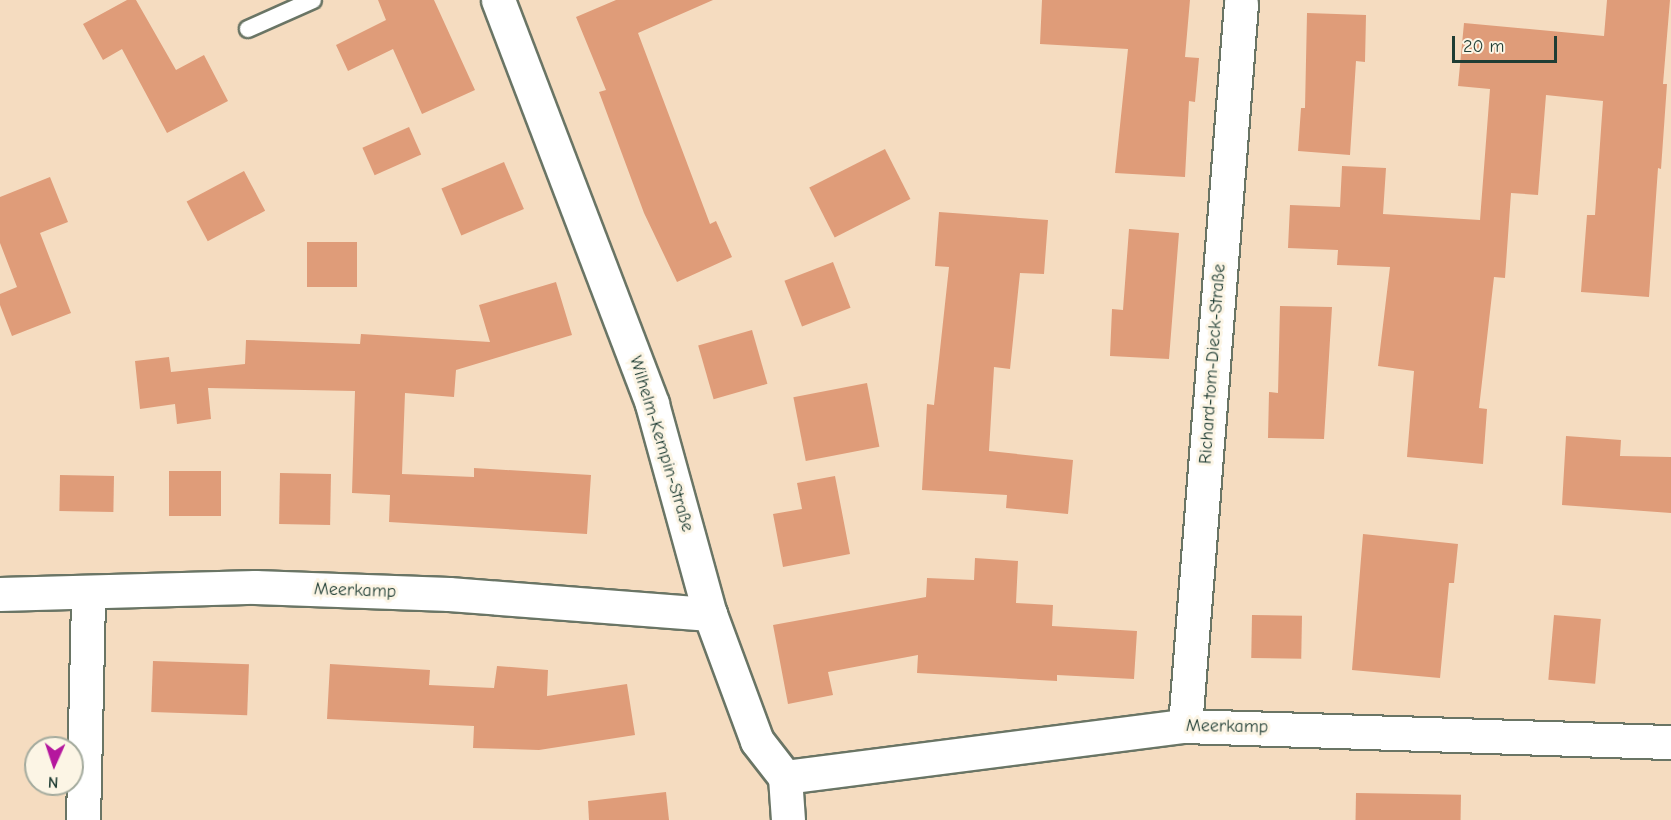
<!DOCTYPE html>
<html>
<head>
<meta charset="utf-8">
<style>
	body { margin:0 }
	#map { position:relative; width:1671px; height:820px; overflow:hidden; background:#f5dcc0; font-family:"Comic Neue",sans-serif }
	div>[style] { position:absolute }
	.building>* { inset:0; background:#df9c79; transform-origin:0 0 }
	.roads { filter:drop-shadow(2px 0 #6a7565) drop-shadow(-2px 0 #6a7565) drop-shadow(0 2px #6a7565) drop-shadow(0 -2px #6a7565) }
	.lane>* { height:16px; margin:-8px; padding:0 8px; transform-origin:8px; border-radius:8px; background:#fff }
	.street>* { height:33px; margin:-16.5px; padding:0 16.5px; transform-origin:16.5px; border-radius:16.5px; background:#fff }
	span { translate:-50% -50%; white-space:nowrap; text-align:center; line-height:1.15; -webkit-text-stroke:6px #fcf5e5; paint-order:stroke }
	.street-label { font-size:18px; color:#1f3d34 }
	.north { position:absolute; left:24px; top:736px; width:60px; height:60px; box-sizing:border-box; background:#fcf5e5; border:2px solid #a4ab9e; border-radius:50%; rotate:183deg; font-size:16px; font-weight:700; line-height:24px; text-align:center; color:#1f3d34 }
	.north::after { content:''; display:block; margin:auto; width:21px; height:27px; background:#b5179e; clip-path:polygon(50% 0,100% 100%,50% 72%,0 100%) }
	.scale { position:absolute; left:1452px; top:36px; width:105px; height:27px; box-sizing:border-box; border:3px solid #1f3d34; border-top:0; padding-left:8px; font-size:18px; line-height:21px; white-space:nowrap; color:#1f3d34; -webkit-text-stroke:4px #fcf5e5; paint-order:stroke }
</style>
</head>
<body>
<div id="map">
	<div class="building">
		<div style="clip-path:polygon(127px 0,136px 0,176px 70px,204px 55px,228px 101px,167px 133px,122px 49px,103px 60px,83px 24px)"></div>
		<div style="clip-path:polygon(378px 0,434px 0,475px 90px,422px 114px,393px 49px,348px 71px,336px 45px,386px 20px)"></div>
		<div style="clip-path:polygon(616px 0,713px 0,638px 33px,710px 224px,716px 221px,732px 257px,677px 282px,644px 213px,599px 92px,606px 90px,576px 17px)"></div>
		<div style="clip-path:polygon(1042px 0,1190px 0,1185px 57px,1199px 58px,1195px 102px,1189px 101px,1185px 177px,1115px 173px,1128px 49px,1040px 44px)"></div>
		<div style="clip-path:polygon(1607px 0,1670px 0,1663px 84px,1667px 84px,1661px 169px,1658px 168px,1649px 297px,1581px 292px,1587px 215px,1595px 215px,1603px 101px,1546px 95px,1538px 195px,1511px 193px,1505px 278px,1494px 277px,1479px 408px,1487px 409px,1483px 464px,1407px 457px,1414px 371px,1378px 366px,1390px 267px,1337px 265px,1338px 250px,1288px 248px,1290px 205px,1340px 207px,1342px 166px,1386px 168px,1383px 214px,1480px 220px,1490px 89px,1458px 86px,1464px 23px,1604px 36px)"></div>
		<div style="clip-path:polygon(1307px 13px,1366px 15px,1365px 62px,1356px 61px,1350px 155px,1298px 151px,1301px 108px,1305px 108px)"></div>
		<div style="left:409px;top:127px;width:30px;height:51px;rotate:66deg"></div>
		<div style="left:885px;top:149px;width:56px;height:85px;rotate:63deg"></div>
		<div style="left:504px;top:162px;width:51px;height:68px;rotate:67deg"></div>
		<div style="left:244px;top:171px;width:45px;height:65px;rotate:62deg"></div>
		<div style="clip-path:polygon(50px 177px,68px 222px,40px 233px,71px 313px,12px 336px,0 305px,0 294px,17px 287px,0 243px,0 197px)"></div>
		<div style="clip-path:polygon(939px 212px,1048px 220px,1044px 274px,1020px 273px,1010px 369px,994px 367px,989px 451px,1073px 460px,1068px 514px,1006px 508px,1007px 495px,922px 490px,927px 404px,934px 405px,949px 267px,935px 266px)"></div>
		<div style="clip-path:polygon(1129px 229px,1179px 233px,1169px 359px,1110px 356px,1112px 309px,1123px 310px)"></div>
		<div style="left:307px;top:242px;width:50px;height:45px"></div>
		<div style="left:833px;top:262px;width:49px;height:52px;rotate:69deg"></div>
		<div style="clip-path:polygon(556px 282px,572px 335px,456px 370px,454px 397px,405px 393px,402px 474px,474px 477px,474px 468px,591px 475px,587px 534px,389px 522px,390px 495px,352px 493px,355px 391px,208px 388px,211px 419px,177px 424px,175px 404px,140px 409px,135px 361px,169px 357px,171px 372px,245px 364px,246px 340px,360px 344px,361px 334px,490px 342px,479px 305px)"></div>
		<div style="clip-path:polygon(1280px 306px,1332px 307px,1324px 439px,1268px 438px,1269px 392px,1278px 393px)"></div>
		<div style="left:752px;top:330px;width:56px;height:56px;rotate:74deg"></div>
		<div style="left:867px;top:383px;width:65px;height:75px;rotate:79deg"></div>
		<div style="clip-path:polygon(1566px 436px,1621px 440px,1620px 456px,1671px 457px,1671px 513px,1562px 505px)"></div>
		<div style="left:221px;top:471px;width:45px;height:52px;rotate:90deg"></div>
		<div style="left:280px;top:473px;width:51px;height:51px;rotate:1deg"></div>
		<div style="left:60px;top:475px;width:54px;height:36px;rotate:1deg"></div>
		<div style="clip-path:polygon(835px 476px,850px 554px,783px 567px,773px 514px,802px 509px,797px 483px)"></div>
		<div style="clip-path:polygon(1363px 534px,1458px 544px,1454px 583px,1449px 583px,1440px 678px,1352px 670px)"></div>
		<div style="clip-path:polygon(975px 558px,1018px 561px,1016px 603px,1053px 605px,1052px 626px,1137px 631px,1134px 679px,1057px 675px,1057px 681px,917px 673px,918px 655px,828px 672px,833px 695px,788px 704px,773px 625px,926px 597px,927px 578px,974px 580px)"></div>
		<div style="left:1252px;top:615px;width:50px;height:43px;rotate:1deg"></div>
		<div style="left:1554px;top:615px;width:47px;height:65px;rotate:5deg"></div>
		<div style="left:153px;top:661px;width:96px;height:51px;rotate:2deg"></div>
		<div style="clip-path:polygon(330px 664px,430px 670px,429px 685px,494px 688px,497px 666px,548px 670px,547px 696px,627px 684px,635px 735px,539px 750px,473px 748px,474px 726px,327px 719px)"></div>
		<div style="clip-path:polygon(666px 792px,669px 820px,589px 820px,588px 801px)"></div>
		<div style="left:1356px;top:793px;width:105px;height:27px;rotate:1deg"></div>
	</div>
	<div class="roads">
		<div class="lane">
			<div style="left:248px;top:29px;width:71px;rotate:-24deg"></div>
		</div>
		<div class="street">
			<div style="left:498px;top:0;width:432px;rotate:69.1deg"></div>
			<div style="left:652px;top:404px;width:218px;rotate:74.6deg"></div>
			<div style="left:710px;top:614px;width:135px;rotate:69.7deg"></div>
			<div style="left:757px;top:741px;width:46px;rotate:52.1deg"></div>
			<div style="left:785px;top:777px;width:43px;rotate:86deg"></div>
			<div style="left:0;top:594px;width:255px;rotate:-1.6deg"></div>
			<div style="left:255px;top:587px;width:194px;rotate:2.1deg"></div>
			<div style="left:449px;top:594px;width:262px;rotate:4.4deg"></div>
			<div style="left:1185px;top:726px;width:725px;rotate:-85.57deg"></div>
			<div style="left:785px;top:777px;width:403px;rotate:-7.3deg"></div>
			<div style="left:1185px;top:726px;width:486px;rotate:1.9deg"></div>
			<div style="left:83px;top:820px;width:228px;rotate:-88.7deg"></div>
		</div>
	</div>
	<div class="street-label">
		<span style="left:1213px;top:364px;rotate:-86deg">Richard-tom-Dieck-Straße</span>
		<span style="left:661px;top:444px;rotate:73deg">Wilhelm-Kempin-Straße</span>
		<span style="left:355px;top:591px;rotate:2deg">Meerkamp</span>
		<span style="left:1227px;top:727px;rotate:1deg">Meerkamp</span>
	</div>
	<div class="north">N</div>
	<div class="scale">20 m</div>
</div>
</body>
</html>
